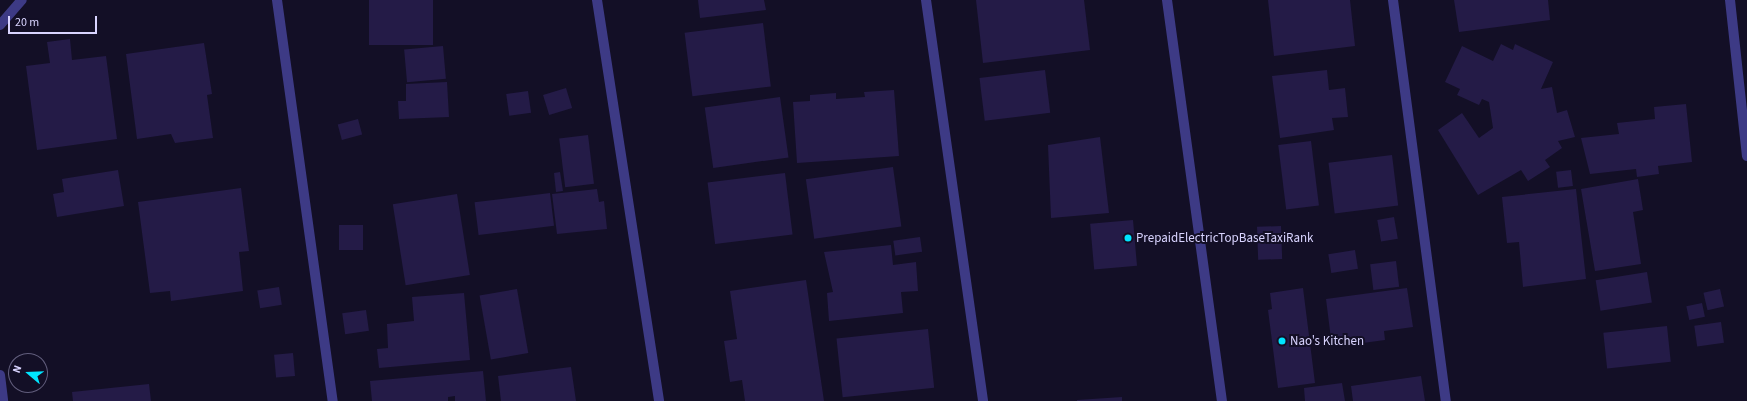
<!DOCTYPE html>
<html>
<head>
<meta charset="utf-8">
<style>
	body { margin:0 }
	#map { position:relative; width:1747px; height:401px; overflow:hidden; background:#130f26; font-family:"Source Sans 3",sans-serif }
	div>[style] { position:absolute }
	.building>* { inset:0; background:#241b47; transform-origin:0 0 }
	.minor>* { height:10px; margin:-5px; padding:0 5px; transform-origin:5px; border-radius:5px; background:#3d3a85 }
	.dots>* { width:11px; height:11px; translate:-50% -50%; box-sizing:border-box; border:2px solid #130f26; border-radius:50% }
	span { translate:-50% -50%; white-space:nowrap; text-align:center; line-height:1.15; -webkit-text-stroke:4px #130f26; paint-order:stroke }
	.poi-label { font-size:13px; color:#d9d4ff }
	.left { translate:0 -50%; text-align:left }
	.north { position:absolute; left:8px; top:353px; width:40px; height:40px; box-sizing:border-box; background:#130f26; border:1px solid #625e7d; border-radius:50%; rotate:289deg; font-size:11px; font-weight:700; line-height:16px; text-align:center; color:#d9d4ff }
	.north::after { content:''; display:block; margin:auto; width:14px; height:18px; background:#00e5ff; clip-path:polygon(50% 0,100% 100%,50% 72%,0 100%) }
	.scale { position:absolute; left:8px; top:16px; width:89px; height:18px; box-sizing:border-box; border:2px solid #d9d4ff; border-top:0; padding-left:5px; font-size:12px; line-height:14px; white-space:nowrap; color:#d9d4ff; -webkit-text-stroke:3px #130f26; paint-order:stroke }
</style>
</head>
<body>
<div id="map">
	<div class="building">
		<div style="left:369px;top:0;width:64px;height:45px"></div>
		<div style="clip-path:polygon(698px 0,764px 0,766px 10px,700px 18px)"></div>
		<div style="clip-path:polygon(976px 0,1084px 0,1090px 50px,983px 63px)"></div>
		<div style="clip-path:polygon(1268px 0,1350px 0,1355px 46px,1274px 56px)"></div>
		<div style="clip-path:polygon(1454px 0,1548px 0,1550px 20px,1459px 32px)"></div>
		<div style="left:763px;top:23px;width:64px;height:79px;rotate:83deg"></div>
		<div style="clip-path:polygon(70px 39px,72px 60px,106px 56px,117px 139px,37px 150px,26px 66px,50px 63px,47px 42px)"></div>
		<div style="clip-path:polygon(204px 43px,212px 94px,207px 95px,213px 138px,175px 143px,171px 134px,137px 139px,126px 54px)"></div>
		<div style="clip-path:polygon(1501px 44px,1513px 50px,1515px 44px,1553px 62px,1541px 89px,1552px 87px,1557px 113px,1567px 110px,1575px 137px,1558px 141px,1562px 148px,1545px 160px,1550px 167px,1528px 181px,1521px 170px,1478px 195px,1438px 130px,1462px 113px,1479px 138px,1493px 128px,1489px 102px,1482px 99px,1479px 105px,1457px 95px,1460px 89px,1445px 82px,1462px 46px,1493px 61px)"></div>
		<div style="left:443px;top:46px;width:33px;height:39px;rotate:85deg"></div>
		<div style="left:1045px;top:70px;width:43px;height:66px;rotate:83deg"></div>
		<div style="clip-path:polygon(1327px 70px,1329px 90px,1345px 88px,1348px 117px,1332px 118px,1334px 130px,1280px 138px,1272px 76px)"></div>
		<div style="clip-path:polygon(447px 82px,449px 117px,399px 119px,398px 101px,406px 101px,406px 84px)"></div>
		<div style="left:566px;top:88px;width:21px;height:24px;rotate:73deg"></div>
		<div style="clip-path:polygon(894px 90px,899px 156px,797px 163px,793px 102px,810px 101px,810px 95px,836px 93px,836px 99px,865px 97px,864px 92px)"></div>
		<div style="left:528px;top:91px;width:22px;height:22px;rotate:82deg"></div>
		<div style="left:780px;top:97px;width:61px;height:76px;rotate:82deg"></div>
		<div style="clip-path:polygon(1686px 104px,1692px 162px,1658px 166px,1659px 174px,1637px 177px,1636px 169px,1590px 174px,1581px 138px,1619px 134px,1617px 123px,1655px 119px,1654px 107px)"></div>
		<div style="left:358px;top:119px;width:16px;height:21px;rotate:75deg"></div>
		<div style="left:588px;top:135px;width:49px;height:29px;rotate:83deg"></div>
		<div style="clip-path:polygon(1100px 137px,1109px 213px,1051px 218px,1048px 145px)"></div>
		<div style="left:1311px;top:141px;width:65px;height:33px;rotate:83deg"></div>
		<div style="left:1392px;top:155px;width:51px;height:64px;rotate:83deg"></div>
		<div style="left:893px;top:167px;width:60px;height:88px;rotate:82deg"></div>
		<div style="clip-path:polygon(118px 170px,124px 206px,57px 217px,53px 194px,64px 192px,62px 179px)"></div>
		<div style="left:1571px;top:170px;width:16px;height:15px;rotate:83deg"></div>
		<div style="clip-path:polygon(560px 172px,563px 191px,556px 192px,554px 173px)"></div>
		<div style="left:785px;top:173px;width:62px;height:78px;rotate:83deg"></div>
		<div style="clip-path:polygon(1638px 179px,1643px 210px,1633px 212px,1641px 264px,1595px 271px,1581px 189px)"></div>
		<div style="clip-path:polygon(241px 188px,249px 251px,239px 252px,243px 291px,171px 301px,170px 291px,150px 293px,138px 202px)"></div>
		<div style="clip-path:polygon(597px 189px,599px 202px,604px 201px,607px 229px,557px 234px,552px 194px)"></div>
		<div style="clip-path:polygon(1576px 189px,1586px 279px,1523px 287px,1519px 242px,1507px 243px,1502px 197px)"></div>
		<div style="left:550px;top:193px;width:33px;height:76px;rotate:83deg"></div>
		<div style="left:457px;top:194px;width:82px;height:65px;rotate:81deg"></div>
		<div style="left:1394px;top:217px;width:22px;height:17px;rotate:80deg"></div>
		<div style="left:1133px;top:220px;width:46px;height:43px;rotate:85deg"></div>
		<div style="left:339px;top:225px;width:24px;height:25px"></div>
		<div style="left:1281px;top:226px;width:33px;height:24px;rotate:88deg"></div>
		<div style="left:920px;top:237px;width:15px;height:27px;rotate:82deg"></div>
		<div style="clip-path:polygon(891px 245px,893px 265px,916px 262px,918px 291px,901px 292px,903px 313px,829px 321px,827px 293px,833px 292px,824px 252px)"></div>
		<div style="left:1355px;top:250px;width:19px;height:27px;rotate:81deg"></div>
		<div style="left:1396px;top:261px;width:26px;height:26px;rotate:83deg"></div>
		<div style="left:1647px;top:272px;width:31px;height:52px;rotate:81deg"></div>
		<div style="clip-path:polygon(806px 280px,824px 401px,745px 401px,742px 380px,730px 382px,724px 341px,737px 339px,730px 291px)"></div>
		<div style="left:279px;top:287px;width:18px;height:22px;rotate:81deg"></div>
		<div style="clip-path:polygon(1303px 288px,1315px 383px,1278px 388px,1268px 310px,1272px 309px,1270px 293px)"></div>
		<div style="clip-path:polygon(1407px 288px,1413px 327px,1384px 331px,1385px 340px,1348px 345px,1347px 336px,1331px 339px,1326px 299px)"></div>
		<div style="left:517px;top:289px;width:65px;height:38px;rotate:80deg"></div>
		<div style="left:1720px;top:289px;width:18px;height:17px;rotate:77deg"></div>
		<div style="clip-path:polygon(464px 293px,470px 360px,379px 368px,377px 349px,388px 348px,387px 324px,414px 321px,412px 297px)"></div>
		<div style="left:1702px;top:303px;width:14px;height:16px;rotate:78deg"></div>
		<div style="left:366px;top:310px;width:21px;height:24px;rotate:82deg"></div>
		<div style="left:1721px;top:322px;width:21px;height:27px;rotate:82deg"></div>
		<div style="left:1667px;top:326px;width:36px;height:64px;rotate:84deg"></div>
		<div style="left:928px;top:329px;width:59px;height:92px;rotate:84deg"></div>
		<div style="left:293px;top:353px;width:23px;height:19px;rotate:85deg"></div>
		<div style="clip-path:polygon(571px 367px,576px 401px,501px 401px,498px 376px)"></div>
		<div style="clip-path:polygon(483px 371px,486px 401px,455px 401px,455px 396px,448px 397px,448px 401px,372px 401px,370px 381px)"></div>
		<div style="clip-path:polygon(1421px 376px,1425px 401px,1353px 401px,1351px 386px)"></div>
		<div style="clip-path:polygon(1342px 383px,1345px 401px,1305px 401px,1304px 388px)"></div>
		<div style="clip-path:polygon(149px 384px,151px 401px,73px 401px,72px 392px)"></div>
		<div style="clip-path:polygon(1122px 397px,1122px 401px,1077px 401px,1077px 400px)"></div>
	</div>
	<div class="minor">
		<div style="left:277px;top:0;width:405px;rotate:82.1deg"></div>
		<div style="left:597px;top:0;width:406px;rotate:81.2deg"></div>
		<div style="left:926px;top:0;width:405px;rotate:81.9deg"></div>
		<div style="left:1167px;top:0;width:405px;rotate:82.2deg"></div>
		<div style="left:1393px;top:0;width:404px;rotate:82.5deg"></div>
		<div style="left:1730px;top:0;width:157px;rotate:83.8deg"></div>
		<div style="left:0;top:25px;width:33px;rotate:-49deg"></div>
		<div style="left:0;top:375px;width:26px;rotate:83deg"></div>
	</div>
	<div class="dots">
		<div style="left:1128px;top:238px;background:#00e5ff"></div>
		<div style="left:1282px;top:341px;background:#00e5ff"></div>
	</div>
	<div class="poi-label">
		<span class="left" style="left:1136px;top:238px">PrepaidElectricTopBaseTaxiRank</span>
		<span class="left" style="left:1290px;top:341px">Nao's Kitchen</span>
	</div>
	<div class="north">N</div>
	<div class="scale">20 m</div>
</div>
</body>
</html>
